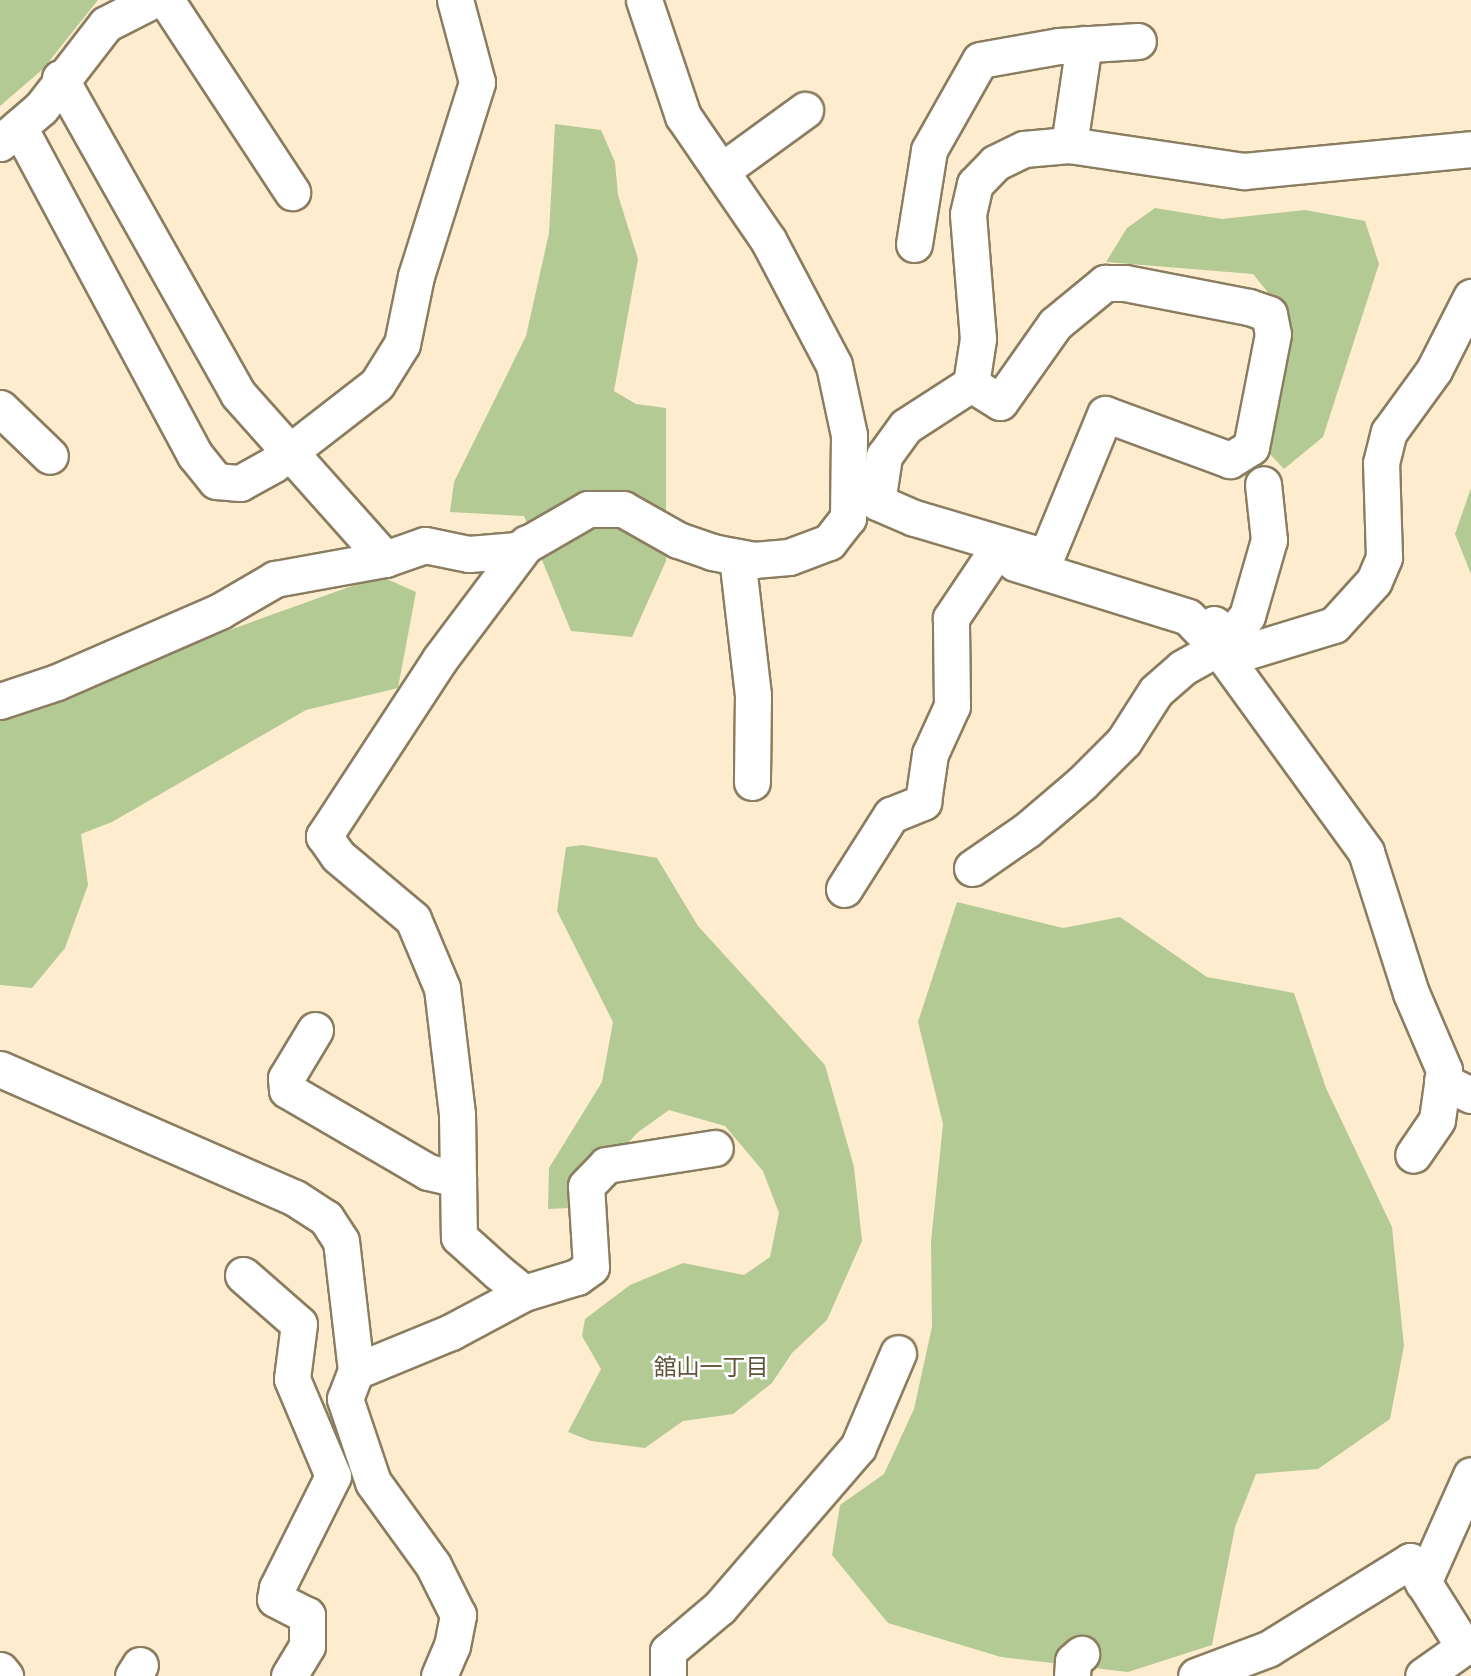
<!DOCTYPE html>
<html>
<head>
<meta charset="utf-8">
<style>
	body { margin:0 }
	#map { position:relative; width:1471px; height:1676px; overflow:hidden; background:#fdedce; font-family:Barlow,"Noto Sans JP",sans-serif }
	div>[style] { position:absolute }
	.green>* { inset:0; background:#b3ca95 }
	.roads { filter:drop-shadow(2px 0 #8b7d60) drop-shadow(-2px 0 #8b7d60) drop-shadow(0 2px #8b7d60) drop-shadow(0 -2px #8b7d60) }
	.minor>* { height:35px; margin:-17.5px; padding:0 17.5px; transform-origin:17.5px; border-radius:17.5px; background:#fff }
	span { translate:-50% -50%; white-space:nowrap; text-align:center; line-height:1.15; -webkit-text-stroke:5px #fff; paint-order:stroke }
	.neighbourhood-label { font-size:23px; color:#605338 }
</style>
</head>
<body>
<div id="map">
	<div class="green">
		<div style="clip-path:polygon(0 0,98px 0,43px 69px,0 106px)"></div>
		<div style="clip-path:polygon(555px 124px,601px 130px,615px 162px,618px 195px,638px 259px,614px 391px,636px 404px,666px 408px,666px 561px,632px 637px,571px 631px,524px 516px,450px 512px,454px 482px,526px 336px,549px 233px)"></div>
		<div style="clip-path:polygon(1155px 208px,1222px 219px,1305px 210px,1365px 221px,1379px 264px,1323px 437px,1284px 469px,1267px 451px,1278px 305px,1253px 274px,1106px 262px,1127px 228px)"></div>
		<div style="clip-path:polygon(1471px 488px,1471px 574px,1455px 534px)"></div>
		<div style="clip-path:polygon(380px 576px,416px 592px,398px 688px,306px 710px,112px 822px,81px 834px,88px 885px,65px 948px,32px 988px,0 985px,0 712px)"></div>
		<div style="clip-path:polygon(582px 845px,657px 858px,698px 926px,825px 1065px,854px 1167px,862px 1241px,827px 1320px,792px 1353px,772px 1383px,733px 1414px,683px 1421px,645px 1448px,591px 1441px,568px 1432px,601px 1369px,582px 1336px,585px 1319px,630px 1285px,683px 1263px,744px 1275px,770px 1257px,779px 1213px,763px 1171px,725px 1126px,669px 1110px,637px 1133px,570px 1208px,548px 1209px,549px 1168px,602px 1082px,613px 1022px,557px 911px,566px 847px)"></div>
		<div style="clip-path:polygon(957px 902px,1063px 928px,1120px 917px,1207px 977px,1294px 993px,1326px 1088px,1392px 1227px,1404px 1346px,1390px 1419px,1318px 1469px,1256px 1474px,1235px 1527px,1212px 1645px,1128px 1672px,1001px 1657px,888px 1623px,832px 1555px,840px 1505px,884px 1474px,914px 1409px,932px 1327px,931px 1242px,943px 1124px,918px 1022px)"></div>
	</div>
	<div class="roads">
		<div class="minor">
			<div style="left:166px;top:0;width:230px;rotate:56.7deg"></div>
			<div style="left:60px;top:78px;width:363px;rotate:60.6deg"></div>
			<div style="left:238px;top:394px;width:221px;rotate:48.3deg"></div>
			<div style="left:385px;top:559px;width:42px;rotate:-19.3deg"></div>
			<div style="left:425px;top:545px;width:45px;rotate:11.6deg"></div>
			<div style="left:469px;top:554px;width:48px;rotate:-4.8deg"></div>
			<div style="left:517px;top:550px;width:82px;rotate:-30deg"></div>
			<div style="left:588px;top:509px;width:35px"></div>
			<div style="left:623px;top:509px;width:63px;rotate:29.4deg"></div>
			<div style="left:678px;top:540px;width:36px;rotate:19deg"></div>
			<div style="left:712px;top:552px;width:43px;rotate:10.8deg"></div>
			<div style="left:754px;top:560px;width:35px;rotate:-5deg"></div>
			<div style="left:789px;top:557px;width:43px;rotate:-20.6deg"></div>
			<div style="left:829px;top:542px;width:31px;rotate:-52deg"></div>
			<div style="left:848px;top:518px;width:83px;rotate:-89.3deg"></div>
			<div style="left:849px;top:435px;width:72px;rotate:-102.1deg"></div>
			<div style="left:834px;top:365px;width:141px;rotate:-117.8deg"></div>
			<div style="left:768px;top:240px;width:150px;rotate:-124.4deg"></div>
			<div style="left:683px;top:116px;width:122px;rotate:-108.6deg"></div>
			<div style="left:19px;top:127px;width:372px;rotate:61.8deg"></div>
			<div style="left:195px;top:455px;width:33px;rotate:51deg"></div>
			<div style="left:216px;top:481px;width:24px;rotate:5deg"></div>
			<div style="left:240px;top:483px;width:39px;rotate:-29deg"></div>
			<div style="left:274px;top:464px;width:130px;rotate:-37.8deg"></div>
			<div style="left:377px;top:384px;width:47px;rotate:-58deg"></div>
			<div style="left:402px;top:344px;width:69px;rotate:-78.4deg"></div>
			<div style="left:416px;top:276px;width:203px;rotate:-72.5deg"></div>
			<div style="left:477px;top:82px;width:85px;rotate:-105deg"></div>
			<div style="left:0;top:143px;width:54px;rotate:-40.5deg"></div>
			<div style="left:41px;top:108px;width:106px;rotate:-52.3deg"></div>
			<div style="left:106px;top:24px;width:53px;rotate:-27.1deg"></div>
			<div style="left:1069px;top:145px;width:102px;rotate:-81.6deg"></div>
			<div style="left:721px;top:171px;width:104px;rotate:-36deg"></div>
			<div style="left:914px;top:244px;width:95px;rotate:-80.9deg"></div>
			<div style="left:929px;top:150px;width:103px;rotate:-60.5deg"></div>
			<div style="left:980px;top:60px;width:80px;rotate:-10deg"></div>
			<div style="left:1059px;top:46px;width:79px;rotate:-3.6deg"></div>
			<div style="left:971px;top:384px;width:34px;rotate:32deg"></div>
			<div style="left:1000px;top:402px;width:95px;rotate:-54.8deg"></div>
			<div style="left:1055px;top:324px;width:65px;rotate:-39.4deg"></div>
			<div style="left:1105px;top:283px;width:20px"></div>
			<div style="left:1125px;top:283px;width:126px;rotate:11deg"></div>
			<div style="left:1249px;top:307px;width:21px;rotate:19deg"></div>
			<div style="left:1269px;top:314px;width:20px;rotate:79deg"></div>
			<div style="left:1273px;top:334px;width:115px;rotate:101deg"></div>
			<div style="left:1251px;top:447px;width:25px;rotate:148deg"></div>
			<div style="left:1230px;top:460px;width:133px;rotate:-159.8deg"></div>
			<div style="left:1105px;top:414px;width:155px;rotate:112.4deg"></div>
			<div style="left:1046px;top:557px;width:138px;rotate:-163.5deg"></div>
			<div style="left:914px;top:518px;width:40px;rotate:-156.6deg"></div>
			<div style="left:877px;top:502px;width:47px;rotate:-81.3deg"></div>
			<div style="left:884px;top:456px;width:37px;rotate:-54deg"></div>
			<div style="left:906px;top:426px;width:77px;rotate:-32.9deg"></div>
			<div style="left:971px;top:384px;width:46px;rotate:-81.2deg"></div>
			<div style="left:978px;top:339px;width:125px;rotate:-94.6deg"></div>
			<div style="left:968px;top:214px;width:31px;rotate:-77deg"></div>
			<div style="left:975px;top:184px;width:29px;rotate:-46deg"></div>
			<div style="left:995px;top:163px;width:32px;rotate:-26deg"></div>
			<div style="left:1024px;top:149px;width:45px;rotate:-5.1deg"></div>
			<div style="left:1069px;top:145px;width:177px;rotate:8.5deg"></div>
			<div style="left:1244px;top:171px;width:228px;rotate:-5.5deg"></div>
			<div style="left:0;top:408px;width:69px;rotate:43.8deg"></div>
			<div style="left:527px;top:543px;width:145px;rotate:126.9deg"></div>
			<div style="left:440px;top:659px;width:212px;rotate:123.2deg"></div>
			<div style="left:324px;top:836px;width:24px;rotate:55deg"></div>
			<div style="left:338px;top:856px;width:98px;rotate:40deg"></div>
			<div style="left:413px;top:919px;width:75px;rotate:67.2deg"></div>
			<div style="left:442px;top:988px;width:127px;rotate:83.2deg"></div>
			<div style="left:457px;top:1114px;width:123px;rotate:89.1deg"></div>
			<div style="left:459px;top:1237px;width:52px;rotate:41.9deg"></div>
			<div style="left:498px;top:1272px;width:33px;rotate:39deg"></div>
			<div style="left:524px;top:1293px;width:55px;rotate:-16.8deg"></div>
			<div style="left:577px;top:1277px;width:17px;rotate:-36deg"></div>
			<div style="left:591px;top:1267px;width:81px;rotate:-93.5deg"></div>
			<div style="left:586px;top:1186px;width:29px;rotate:-46deg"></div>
			<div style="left:606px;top:1165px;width:110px;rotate:-8.9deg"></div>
			<div style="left:737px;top:557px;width:139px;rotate:83.4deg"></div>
			<div style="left:753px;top:695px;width:87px;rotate:90.7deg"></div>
			<div style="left:1015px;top:563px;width:181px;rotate:17.3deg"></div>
			<div style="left:1188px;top:617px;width:43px;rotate:45.9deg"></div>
			<div style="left:1218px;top:648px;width:252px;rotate:54deg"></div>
			<div style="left:1366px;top:852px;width:148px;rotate:72.3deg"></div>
			<div style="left:1411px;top:993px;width:84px;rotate:66.8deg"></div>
			<div style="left:1444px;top:1070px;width:50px;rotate:98deg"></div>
			<div style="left:1437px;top:1120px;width:42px;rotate:124.4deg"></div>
			<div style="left:1214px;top:624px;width:40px;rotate:46deg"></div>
			<div style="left:1242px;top:653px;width:96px;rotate:-16.9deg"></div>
			<div style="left:1334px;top:625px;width:59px;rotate:-47.7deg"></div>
			<div style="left:1374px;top:581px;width:26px;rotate:-67deg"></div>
			<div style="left:1384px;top:557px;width:94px;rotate:-91.8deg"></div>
			<div style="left:1381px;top:463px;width:32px;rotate:-76deg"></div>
			<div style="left:1389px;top:432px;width:77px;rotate:-54deg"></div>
			<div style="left:1434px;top:370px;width:82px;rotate:-63.1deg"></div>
			<div style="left:1227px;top:639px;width:30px;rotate:-49deg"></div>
			<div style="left:1247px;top:616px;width:79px;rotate:-73.9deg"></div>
			<div style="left:1269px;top:540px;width:56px;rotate:-96.1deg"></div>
			<div style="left:0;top:701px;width:60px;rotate:-18.4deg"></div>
			<div style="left:57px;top:682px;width:178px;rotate:-23.5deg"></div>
			<div style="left:220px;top:611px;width:64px;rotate:-30.2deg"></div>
			<div style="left:275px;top:579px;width:112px;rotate:-10.3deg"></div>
			<div style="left:972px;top:868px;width:67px;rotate:-34.6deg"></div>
			<div style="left:1027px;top:830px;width:72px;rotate:-40.5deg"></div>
			<div style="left:1082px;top:783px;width:59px;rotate:-45deg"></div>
			<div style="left:1124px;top:741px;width:59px;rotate:-57.4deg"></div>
			<div style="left:1156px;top:691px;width:35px;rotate:-41deg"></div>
			<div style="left:1182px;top:668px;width:41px;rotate:-29.1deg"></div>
			<div style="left:844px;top:889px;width:88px;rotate:-57.6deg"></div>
			<div style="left:891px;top:815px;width:35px;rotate:-22deg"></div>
			<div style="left:923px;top:802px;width:49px;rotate:-81.7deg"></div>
			<div style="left:930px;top:754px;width:53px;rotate:-65.4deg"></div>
			<div style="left:952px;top:706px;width:88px;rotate:-90.7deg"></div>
			<div style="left:951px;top:618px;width:73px;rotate:-56.1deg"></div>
			<div style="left:315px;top:1030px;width:56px;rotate:121.1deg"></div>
			<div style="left:286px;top:1078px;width:12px;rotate:85deg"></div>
			<div style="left:287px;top:1090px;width:163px;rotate:30.2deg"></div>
			<div style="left:428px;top:1172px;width:31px;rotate:13deg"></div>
			<div style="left:0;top:1069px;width:322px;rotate:23.6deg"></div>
			<div style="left:295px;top:1198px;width:37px;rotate:33deg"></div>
			<div style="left:326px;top:1218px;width:27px;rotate:57deg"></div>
			<div style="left:341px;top:1241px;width:131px;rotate:83.4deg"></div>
			<div style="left:1442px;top:1081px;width:32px;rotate:26deg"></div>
			<div style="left:243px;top:1275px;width:74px;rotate:41.2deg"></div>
			<div style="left:299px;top:1324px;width:55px;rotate:97.3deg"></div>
			<div style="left:292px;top:1379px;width:105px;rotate:67.1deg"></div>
			<div style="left:333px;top:1476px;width:125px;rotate:116.6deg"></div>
			<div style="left:277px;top:1588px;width:11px;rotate:100deg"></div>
			<div style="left:275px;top:1599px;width:36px;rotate:27deg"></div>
			<div style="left:307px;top:1615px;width:31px;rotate:90deg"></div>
			<div style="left:307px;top:1646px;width:35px;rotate:121deg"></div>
			<div style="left:1423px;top:1583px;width:118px;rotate:-66deg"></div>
			<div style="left:0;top:1670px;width:8px;rotate:50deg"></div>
			<div style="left:133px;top:1676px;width:13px;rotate:-58deg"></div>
			<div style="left:439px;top:1676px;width:33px;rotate:-67deg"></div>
			<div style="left:452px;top:1646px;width:32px;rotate:-79deg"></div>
			<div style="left:458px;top:1615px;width:56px;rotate:-116.6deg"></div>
			<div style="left:433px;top:1565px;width:102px;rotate:-125.9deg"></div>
			<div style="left:373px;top:1482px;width:88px;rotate:-108.6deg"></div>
			<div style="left:345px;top:1399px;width:30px;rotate:-69deg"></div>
			<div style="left:356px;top:1371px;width:103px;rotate:-22.3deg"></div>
			<div style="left:451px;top:1332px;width:83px;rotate:-28.1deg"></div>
			<div style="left:668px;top:1676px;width:25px;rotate:-90deg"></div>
			<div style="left:668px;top:1651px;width:68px;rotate:-40.2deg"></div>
			<div style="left:720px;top:1607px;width:211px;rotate:-49.2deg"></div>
			<div style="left:858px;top:1447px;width:102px;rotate:-66.9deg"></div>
			<div style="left:1072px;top:1676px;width:15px;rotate:-86deg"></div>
			<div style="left:1073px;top:1661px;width:11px;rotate:-41deg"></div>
			<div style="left:1196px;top:1676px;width:77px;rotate:-20.6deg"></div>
			<div style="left:1268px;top:1649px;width:167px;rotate:-31.8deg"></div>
			<div style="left:1410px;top:1561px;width:102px;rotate:57.9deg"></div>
			<div style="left:1464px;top:1647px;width:50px;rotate:144.7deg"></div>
		</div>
	</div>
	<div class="neighbourhood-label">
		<span style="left:711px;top:1366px">舘山一丁目</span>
	</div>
</div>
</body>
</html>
